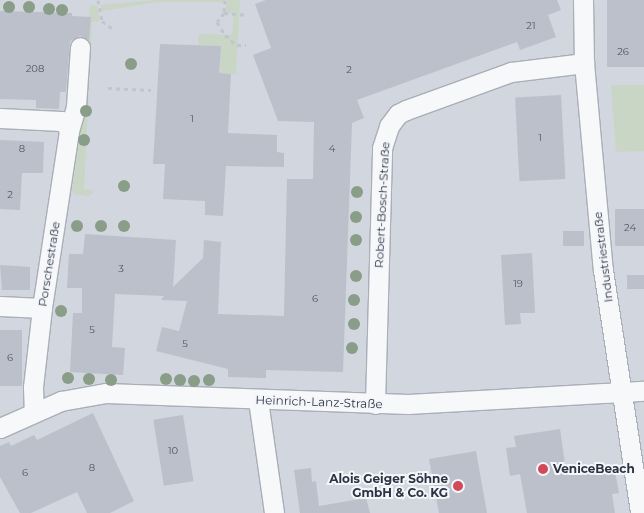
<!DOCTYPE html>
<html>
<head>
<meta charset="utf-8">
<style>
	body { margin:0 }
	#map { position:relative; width:644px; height:513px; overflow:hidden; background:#e4e7ec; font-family:Montserrat,sans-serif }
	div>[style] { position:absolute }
	.built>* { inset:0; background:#d2d6de; transform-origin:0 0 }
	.green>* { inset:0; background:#c9d6c5 }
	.building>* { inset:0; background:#bbc0ca; transform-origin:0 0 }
	.path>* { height:3px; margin-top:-1.5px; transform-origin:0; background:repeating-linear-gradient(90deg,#c2c5cb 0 4px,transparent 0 8px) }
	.roads { filter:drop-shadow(1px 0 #a9aeb7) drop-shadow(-1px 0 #a9aeb7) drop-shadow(0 1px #a9aeb7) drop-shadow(0 -1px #a9aeb7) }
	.minor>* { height:19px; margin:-9.5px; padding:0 9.5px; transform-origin:9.5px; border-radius:9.5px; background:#f7f8fa }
	.trees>* { width:12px; height:12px; margin:-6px; border-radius:50%; background:#899d89 }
	.dots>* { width:14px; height:14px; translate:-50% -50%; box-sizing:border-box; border:2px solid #f4f6f9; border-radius:50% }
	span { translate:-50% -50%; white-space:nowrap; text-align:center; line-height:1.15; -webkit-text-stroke:4px #f4f6f9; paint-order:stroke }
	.number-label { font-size:10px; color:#4f5766 }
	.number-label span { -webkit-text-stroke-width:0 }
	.street-label { font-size:12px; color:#2b3445 }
	.poi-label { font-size:12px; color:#2b3445; font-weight:700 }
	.left { translate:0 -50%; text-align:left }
	.right { translate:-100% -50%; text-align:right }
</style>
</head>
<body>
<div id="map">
	<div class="built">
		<div style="left:0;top:0;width:644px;height:513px"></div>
	</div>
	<div class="green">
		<div style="clip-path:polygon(154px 0,224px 0,224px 2px,158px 2px,102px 11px,101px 5px)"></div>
		<div style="clip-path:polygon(227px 0,240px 0,236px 74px,219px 73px,221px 46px,198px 45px,199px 34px,232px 35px,234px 14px,226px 13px)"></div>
		<div style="clip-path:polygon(90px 5px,97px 6px,100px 21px,92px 22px,84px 189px,93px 190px,93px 193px,89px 196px,74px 194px,72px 190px,83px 111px)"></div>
		<div style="clip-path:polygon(611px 85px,644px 85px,644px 151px,616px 152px)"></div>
	</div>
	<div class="building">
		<div style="clip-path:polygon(266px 0,557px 0,561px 10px,548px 15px,556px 37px,520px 50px,517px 42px,357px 100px,364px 118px,352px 123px,343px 372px,266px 370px,266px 378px,228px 377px,228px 369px,156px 351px,162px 327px,179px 331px,187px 301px,161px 300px,164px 296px,115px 294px,112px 347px,125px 348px,123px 375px,70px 372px,73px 313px,82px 313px,82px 288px,67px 288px,69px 254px,83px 254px,85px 234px,176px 240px,173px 287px,203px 258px,204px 240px,221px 242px,218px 314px,284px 316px,287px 179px,313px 179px,314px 122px,278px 121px,253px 55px,271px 48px,255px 4px)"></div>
		<div style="left:607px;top:0;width:37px;height:67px"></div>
		<div style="clip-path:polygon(0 11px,72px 13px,72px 16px,91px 17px,89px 40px,80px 36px,70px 41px,66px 92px,60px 92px,59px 109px,36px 108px,36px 100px,0 99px)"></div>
		<div style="clip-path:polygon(160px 44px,221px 46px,219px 73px,231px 74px,228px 133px,277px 135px,277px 152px,284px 153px,284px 167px,226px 166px,223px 216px,205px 215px,205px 201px,163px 199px,165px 164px,153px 164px)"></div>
		<div style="left:561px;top:95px;width:84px;height:46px;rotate:87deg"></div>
		<div style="clip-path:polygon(0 140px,44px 142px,43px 173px,22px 173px,20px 210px,0 209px)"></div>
		<div style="left:644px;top:209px;width:37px;height:29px;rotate:90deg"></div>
		<div style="left:563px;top:231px;width:21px;height:15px"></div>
		<div style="clip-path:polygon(532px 253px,535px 313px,520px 313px,521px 324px,505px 325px,501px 255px)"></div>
		<div style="clip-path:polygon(0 265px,30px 267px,30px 290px,2px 290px)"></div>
		<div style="left:644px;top:275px;width:14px;height:17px;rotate:90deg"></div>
		<div style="left:0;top:330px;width:22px;height:56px"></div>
		<div style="clip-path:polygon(93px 413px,134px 501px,110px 513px,87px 513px,77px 492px,31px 513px,20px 513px,0 477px,0 446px,9px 442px,11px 446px,34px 435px,37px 440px)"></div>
		<div style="left:183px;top:415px;width:67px;height:30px;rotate:81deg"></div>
		<div style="clip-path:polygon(560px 429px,566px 471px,607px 465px,608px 473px,615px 472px,619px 493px,612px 494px,615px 513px,527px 513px,520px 474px,510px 476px,506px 448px,516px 447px,514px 436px)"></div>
		<div style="clip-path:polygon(476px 451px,487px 513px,439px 513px,429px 459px)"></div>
		<div style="clip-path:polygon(311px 468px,312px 482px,316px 481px,319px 506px,366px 498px,370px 513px,300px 513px,294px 470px)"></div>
	</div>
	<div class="path">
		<div style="left:98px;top:0;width:21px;rotate:79deg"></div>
		<div style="left:102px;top:21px;width:14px;rotate:36deg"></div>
		<div style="left:225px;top:0;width:13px;rotate:94deg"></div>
		<div style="left:224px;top:13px;width:11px;rotate:128deg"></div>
		<div style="left:217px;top:22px;width:15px;rotate:58deg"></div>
		<div style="left:225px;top:35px;width:16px;rotate:40deg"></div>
		<div style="left:237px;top:45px;width:9px"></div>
		<div style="left:224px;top:13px;width:24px;rotate:5deg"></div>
		<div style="left:108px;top:88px;width:43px;rotate:2.7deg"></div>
	</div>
	<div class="roads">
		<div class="minor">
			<div style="left:583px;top:0;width:63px;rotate:89.1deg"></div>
			<div style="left:584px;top:63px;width:208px;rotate:84.8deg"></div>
			<div style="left:603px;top:270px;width:246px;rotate:81.3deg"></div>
			<div style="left:0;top:118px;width:61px;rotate:2.8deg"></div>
			<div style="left:61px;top:121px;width:6px;rotate:31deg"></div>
			<div style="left:66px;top:124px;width:8px;rotate:67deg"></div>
			<div style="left:69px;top:131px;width:179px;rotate:98.7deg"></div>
			<div style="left:42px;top:308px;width:80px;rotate:96.5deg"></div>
			<div style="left:33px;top:387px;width:24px;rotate:88deg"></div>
			<div style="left:69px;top:131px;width:26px;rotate:-74deg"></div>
			<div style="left:76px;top:106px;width:59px;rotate:-86.1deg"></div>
			<div style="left:0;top:306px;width:42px;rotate:2.7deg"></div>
			<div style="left:258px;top:400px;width:114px;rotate:81.9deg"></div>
			<div style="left:375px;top:404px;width:256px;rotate:-88.4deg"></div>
			<div style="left:382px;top:148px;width:23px;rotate:-72deg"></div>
			<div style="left:389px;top:126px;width:15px;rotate:-53deg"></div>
			<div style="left:398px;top:114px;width:9px;rotate:-27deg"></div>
			<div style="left:406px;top:110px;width:112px;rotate:-19.9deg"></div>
			<div style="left:511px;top:72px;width:74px;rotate:-7deg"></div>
			<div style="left:0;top:428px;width:67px;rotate:-23.9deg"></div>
			<div style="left:61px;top:401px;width:46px;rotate:-10.1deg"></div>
			<div style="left:106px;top:393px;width:302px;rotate:2.1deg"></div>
			<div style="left:408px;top:404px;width:236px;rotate:-3.2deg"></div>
		</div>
	</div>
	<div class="trees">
		<div style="left:9px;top:7px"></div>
		<div style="left:29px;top:7px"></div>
		<div style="left:49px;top:9px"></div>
		<div style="left:62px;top:10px"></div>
		<div style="left:131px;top:64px"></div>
		<div style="left:86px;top:111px"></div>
		<div style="left:84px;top:140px"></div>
		<div style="left:124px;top:186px"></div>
		<div style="left:357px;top:192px"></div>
		<div style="left:356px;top:217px"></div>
		<div style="left:77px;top:226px"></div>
		<div style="left:101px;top:226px"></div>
		<div style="left:124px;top:226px"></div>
		<div style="left:356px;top:240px"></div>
		<div style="left:356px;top:276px"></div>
		<div style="left:354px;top:300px"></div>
		<div style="left:61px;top:311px"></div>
		<div style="left:354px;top:324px"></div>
		<div style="left:352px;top:348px"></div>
		<div style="left:68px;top:378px"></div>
		<div style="left:89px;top:379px"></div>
		<div style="left:166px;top:379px"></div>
		<div style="left:111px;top:380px"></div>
		<div style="left:180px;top:380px"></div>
		<div style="left:209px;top:380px"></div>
		<div style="left:194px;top:381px"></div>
	</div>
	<div class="dots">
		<div style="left:543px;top:469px;background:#d1495b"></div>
		<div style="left:458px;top:486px;background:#d1495b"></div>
	</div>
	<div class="number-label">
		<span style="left:531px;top:26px">21</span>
		<span style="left:623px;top:52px">26</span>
		<span style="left:35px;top:69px">208</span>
		<span style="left:349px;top:70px">2</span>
		<span style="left:192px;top:119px">1</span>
		<span style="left:540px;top:138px">1</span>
		<span style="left:22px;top:149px">8</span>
		<span style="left:332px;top:149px">4</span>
		<span style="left:10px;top:195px">2</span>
		<span style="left:630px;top:228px">24</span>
		<span style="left:121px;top:269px">3</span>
		<span style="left:518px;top:284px">19</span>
		<span style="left:315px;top:299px">6</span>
		<span style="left:92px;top:330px">5</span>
		<span style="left:185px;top:344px">5</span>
		<span style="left:10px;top:358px">6</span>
		<span style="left:173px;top:451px">10</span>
		<span style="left:92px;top:468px">8</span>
		<span style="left:25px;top:473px">6</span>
	</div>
	<div class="street-label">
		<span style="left:382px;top:205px;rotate:-87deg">Robert-Bosch-Straße</span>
		<span style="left:603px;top:257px;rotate:-97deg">Industriestraße</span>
		<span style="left:49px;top:264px;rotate:-81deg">Porschestraße</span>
		<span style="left:319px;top:402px;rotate:2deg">Heinrich-Lanz-Straße</span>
	</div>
	<div class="poi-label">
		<span class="left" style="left:553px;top:469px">VeniceBeach</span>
		<span class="right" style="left:448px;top:486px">Alois Geiger Söhne<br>GmbH &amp; Co. KG</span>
	</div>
</div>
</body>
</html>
